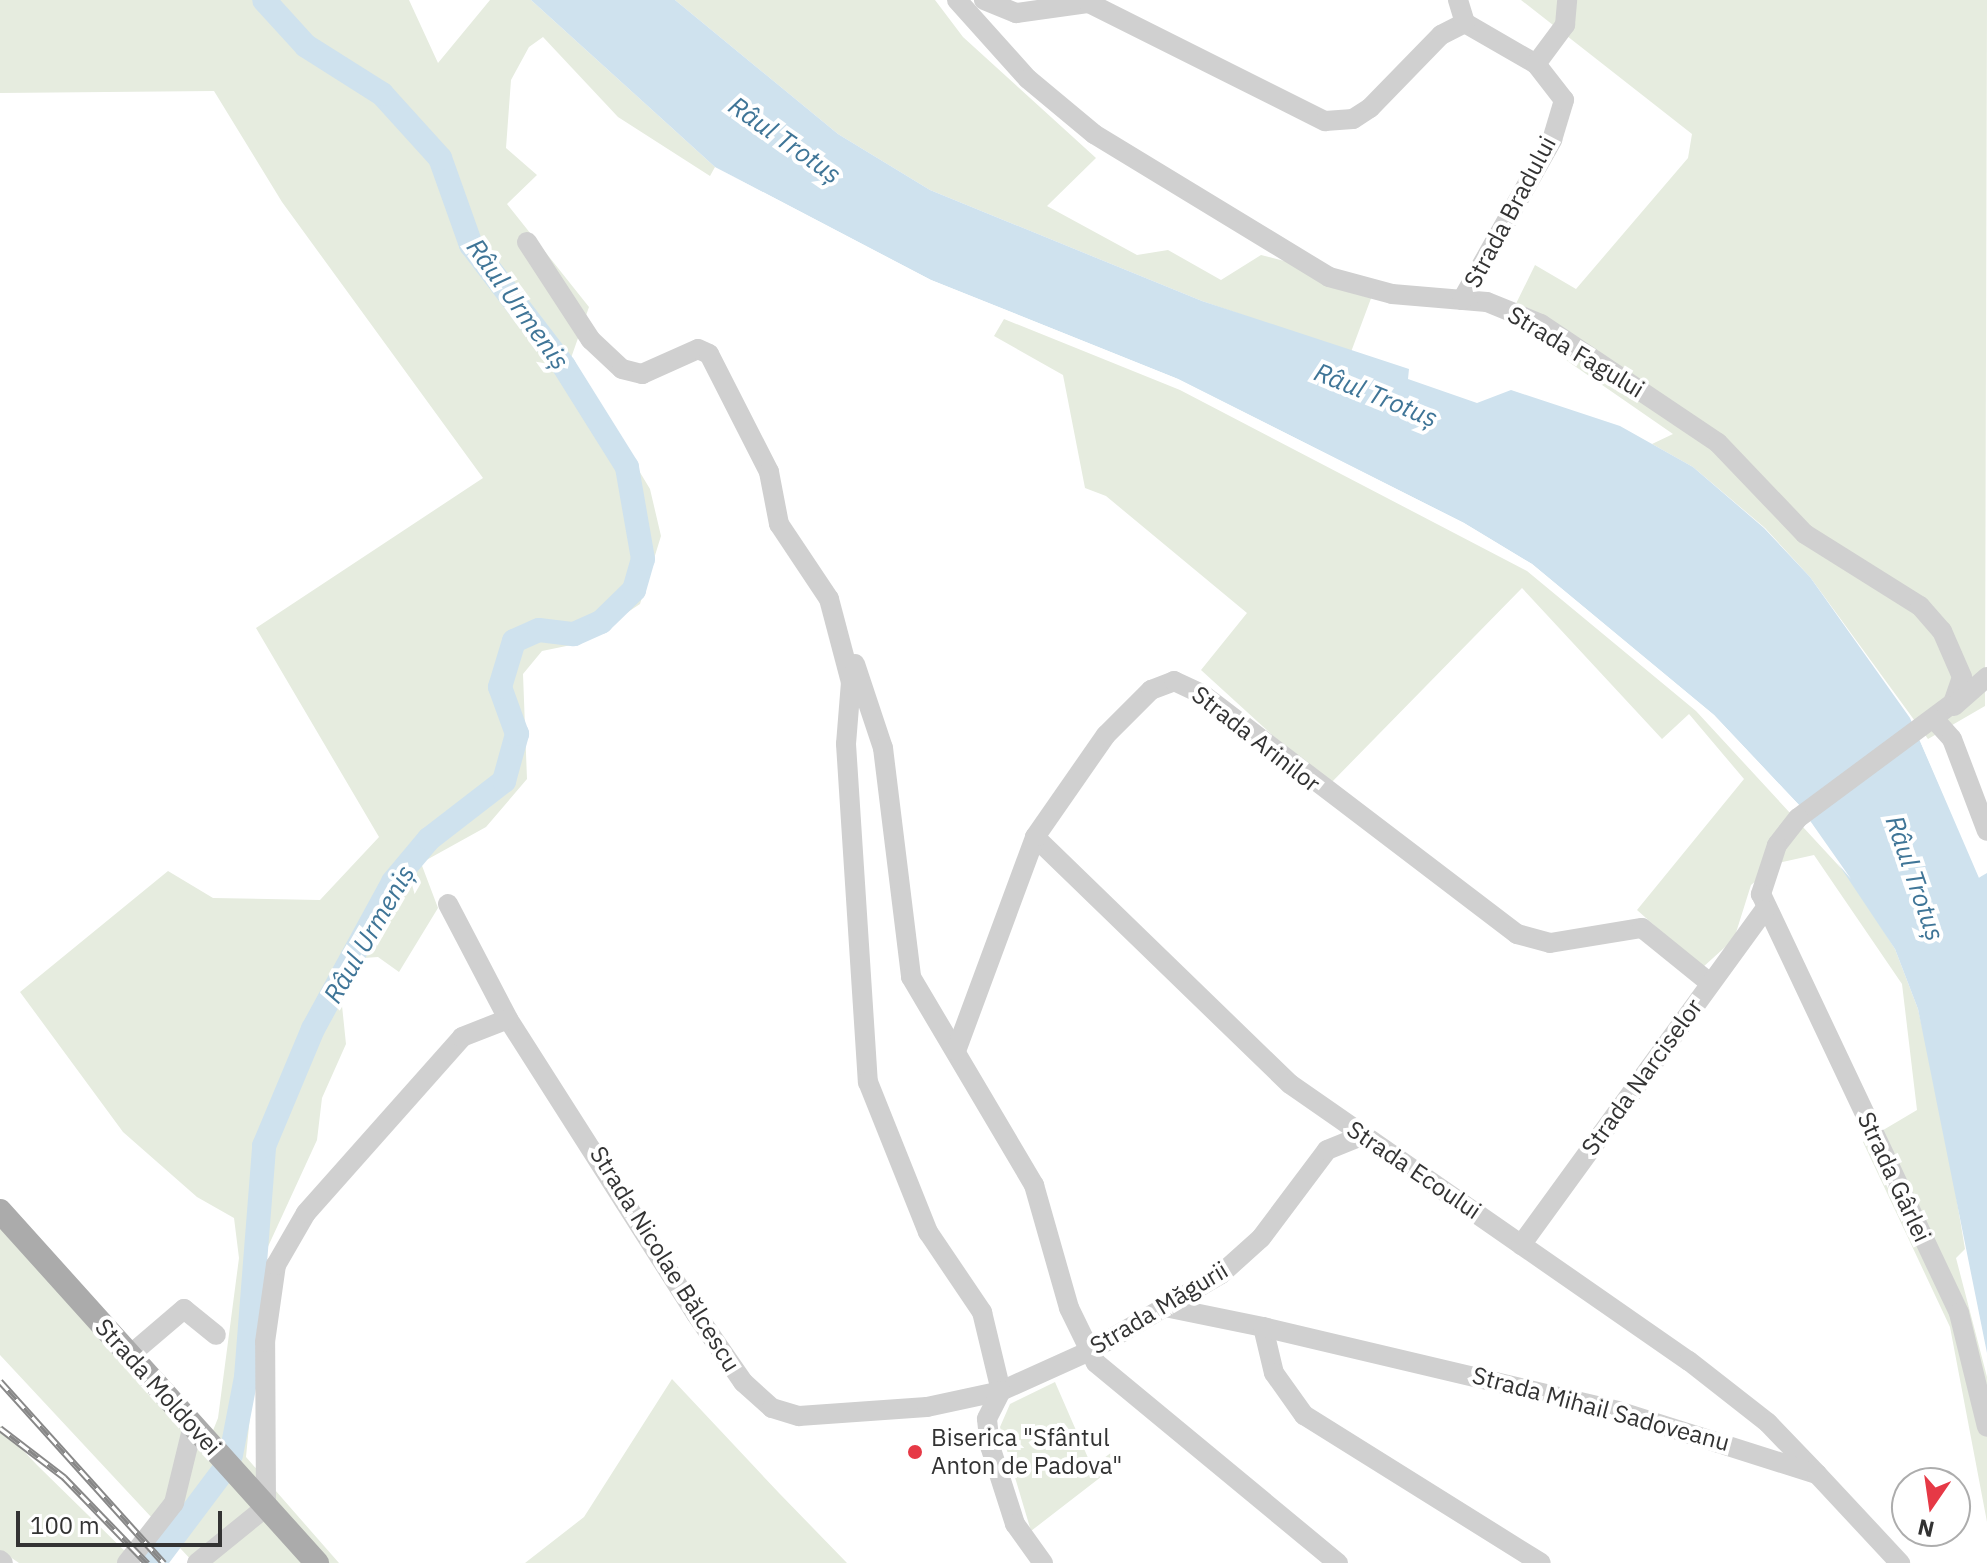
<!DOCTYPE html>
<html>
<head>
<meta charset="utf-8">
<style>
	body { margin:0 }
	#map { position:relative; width:1987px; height:1563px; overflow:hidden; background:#fff; font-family:"IBM Plex Sans",sans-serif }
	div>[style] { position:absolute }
	.green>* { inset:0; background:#e6ecdf }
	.water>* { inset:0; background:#cfe2ee }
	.pier>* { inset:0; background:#fff }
	.river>* { height:24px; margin:-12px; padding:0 12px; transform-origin:12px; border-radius:12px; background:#cfe2ee }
	.minor>* { height:20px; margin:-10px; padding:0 10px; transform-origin:10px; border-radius:10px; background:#d0d0d0 }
	.major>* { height:24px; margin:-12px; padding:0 12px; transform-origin:12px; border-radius:12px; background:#ababab }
	.rail>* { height:7px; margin-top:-3.5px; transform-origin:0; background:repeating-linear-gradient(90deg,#fff 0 12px,#888 0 24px); box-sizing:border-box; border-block:2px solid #888 }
	.dots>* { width:22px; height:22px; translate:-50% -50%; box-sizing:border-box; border:4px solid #fff; border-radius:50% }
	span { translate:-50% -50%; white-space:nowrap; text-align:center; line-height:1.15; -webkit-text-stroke:8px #fff; paint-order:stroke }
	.street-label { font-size:24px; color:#333 }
	.poi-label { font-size:24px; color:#333 }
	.left { translate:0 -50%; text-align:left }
	.water-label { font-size:26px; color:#3f7597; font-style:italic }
	.north { position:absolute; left:1891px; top:1467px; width:80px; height:80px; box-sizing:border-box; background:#fff; border:2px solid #adadad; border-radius:50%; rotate:193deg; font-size:22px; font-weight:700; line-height:32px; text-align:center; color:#333 }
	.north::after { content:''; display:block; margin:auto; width:28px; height:36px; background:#e63946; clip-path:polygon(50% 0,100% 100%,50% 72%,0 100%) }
	.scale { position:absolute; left:16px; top:1511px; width:206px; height:36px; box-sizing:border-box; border:4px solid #333; border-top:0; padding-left:10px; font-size:24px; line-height:28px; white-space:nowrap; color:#333; -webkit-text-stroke:6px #fff; paint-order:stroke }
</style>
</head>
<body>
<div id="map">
	<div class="green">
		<div style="clip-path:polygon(0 0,409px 0,438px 63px,490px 0,531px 0,715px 167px,710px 176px,618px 117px,543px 37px,529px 47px,511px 80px,506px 148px,537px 175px,507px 204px,589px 307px,571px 358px,650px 489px,661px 536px,640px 604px,581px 643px,542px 651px,523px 674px,527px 779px,486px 827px,421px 863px,438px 908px,399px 972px,378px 957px,364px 958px,341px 996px,346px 1044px,322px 1098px,317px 1140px,266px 1251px,246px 1457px,339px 1563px,194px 1563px,0 1355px,0 1228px,204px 1453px,218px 1418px,239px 1258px,234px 1218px,197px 1197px,123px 1132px,20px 992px,168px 871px,213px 898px,320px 900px,379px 837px,256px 628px,483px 478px,282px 202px,214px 91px,0 93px)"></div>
		<div style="clip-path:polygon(675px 0,935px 0,963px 37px,1096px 158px,1047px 206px,1137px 255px,1168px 250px,1221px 280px,1261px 255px,1376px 285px,1351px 352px,1202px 301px,930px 190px,838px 134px)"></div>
		<div style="clip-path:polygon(1521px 0,1987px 0,1985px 706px,1928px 739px,1810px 577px,1765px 528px,1693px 467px,1652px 444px,1673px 434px,1508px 320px,1535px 265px,1576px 289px,1688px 158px,1692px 134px)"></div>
		<div style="clip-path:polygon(1004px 319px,1180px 390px,1527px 571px,1696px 711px,1851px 879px,1895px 949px,1918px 1009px,1942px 1113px,1965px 1249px,1956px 1258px,1987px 1377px,1987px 1522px,1950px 1327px,1863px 1142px,1917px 1110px,1902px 984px,1814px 855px,1778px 863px,1751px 885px,1734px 939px,1702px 968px,1637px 910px,1744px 779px,1689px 714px,1662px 739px,1522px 588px,1328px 786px,1201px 670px,1247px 613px,1106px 496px,1085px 488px,1063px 375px,994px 336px)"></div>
		<div style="clip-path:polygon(672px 1379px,779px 1493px,847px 1563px,525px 1563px,584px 1517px)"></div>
		<div style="clip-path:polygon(1055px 1382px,1092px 1467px,1112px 1452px,1119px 1463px,1031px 1531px,1000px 1427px,1010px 1404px)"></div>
		<div style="clip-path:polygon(0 1426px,37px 1465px,137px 1563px,19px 1563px,0 1550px)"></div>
	</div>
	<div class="water">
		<div style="clip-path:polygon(531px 0,675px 0,838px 134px,930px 190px,1202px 301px,1409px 369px,1408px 379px,1477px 403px,1511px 390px,1620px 426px,1693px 467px,1764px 528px,1810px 577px,1910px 718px,1980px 877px,1987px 873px,1987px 1353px,1918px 1009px,1895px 949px,1799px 805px,1714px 715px,1532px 564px,1464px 523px,1178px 379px,931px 280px,715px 167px)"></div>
	</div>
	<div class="pier">
		<div style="clip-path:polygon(715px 167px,931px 280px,1178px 379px,1464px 523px,1532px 564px,1714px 715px,1799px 805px,1851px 879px,1711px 717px,1530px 567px,1176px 383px,930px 283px)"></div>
		<div style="clip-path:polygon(1910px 718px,1981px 872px,1987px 869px,1979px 878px)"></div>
		<div style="clip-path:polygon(1960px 1256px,1964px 1256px,1987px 1357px,1983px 1354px)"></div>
	</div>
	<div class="river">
		<div style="left:231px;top:1455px;width:79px;rotate:-79.1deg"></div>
		<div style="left:246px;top:1377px;width:232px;rotate:-85.5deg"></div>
		<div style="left:264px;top:1146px;width:127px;rotate:-67.3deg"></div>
		<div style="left:313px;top:1029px;width:167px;rotate:-61.4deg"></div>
		<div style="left:393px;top:882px;width:56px;rotate:-50.1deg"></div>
		<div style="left:429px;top:839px;width:95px;rotate:-37.7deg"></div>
		<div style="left:504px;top:781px;width:49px;rotate:-74.5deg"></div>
		<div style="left:517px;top:734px;width:50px;rotate:-109.9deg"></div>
		<div style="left:500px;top:687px;width:48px;rotate:-73.1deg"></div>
		<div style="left:514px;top:641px;width:27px;rotate:-24deg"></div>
		<div style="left:539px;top:630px;width:35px;rotate:7deg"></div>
		<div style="left:574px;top:634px;width:30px;rotate:-24deg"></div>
		<div style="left:601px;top:622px;width:46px;rotate:-44.1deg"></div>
		<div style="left:634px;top:590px;width:32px;rotate:-74deg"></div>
		<div style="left:643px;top:559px;width:93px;rotate:-99.9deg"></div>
		<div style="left:627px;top:467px;width:119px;rotate:-122deg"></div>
		<div style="left:564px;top:366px;width:153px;rotate:-127.5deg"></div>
		<div style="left:471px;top:245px;width:92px;rotate:-109.6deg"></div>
		<div style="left:440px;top:158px;width:86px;rotate:-132.2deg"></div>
		<div style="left:382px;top:94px;width:90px;rotate:-147.7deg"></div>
		<div style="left:306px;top:46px;width:62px;rotate:-132.4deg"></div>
		<div style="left:154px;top:1563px;width:115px;rotate:-53.1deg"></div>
	</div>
	<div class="minor">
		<div style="left:957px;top:0;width:106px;rotate:48.1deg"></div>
		<div style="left:1028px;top:79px;width:86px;rotate:39.8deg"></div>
		<div style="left:1094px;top:134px;width:275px;rotate:31.3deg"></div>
		<div style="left:1329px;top:277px;width:65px;rotate:15.1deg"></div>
		<div style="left:1392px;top:294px;width:95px;rotate:4.8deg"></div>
		<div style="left:1487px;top:302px;width:58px;rotate:22.2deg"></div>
		<div style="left:1541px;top:324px;width:213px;rotate:33.9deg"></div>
		<div style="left:1718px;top:443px;width:126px;rotate:46.3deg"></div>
		<div style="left:1805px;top:534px;width:136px;rotate:32.1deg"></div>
		<div style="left:1920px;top:606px;width:33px;rotate:49deg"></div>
		<div style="left:1942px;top:631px;width:50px;rotate:66.5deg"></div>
		<div style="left:1962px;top:677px;width:28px;rotate:109deg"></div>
		<div style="left:1953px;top:703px;width:193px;rotate:143.4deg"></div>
		<div style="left:1798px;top:818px;width:34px;rotate:128deg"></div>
		<div style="left:1777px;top:845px;width:52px;rotate:108.1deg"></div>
		<div style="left:1761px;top:894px;width:463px;rotate:64.7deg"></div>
		<div style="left:1959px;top:1313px;width:117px;rotate:76.2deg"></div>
		<div style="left:984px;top:0;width:35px;rotate:22deg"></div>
		<div style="left:1016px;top:13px;width:74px;rotate:-7.8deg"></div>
		<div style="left:1089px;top:3px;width:264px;rotate:26.6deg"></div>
		<div style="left:1325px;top:121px;width:28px;rotate:-4deg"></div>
		<div style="left:1353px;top:119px;width:20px;rotate:-33deg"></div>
		<div style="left:1370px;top:108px;width:102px;rotate:-45.8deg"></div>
		<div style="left:1441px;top:35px;width:27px;rotate:-27deg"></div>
		<div style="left:1465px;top:23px;width:82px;rotate:30deg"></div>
		<div style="left:1458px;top:0;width:24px;rotate:73deg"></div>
		<div style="left:527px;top:242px;width:117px;rotate:56.9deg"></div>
		<div style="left:591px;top:340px;width:42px;rotate:43.1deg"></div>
		<div style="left:622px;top:369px;width:21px;rotate:14deg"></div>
		<div style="left:642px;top:374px;width:61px;rotate:-24.1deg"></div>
		<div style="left:698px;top:349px;width:12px;rotate:24deg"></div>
		<div style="left:709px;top:354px;width:132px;rotate:63deg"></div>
		<div style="left:769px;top:472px;width:53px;rotate:79.1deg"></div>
		<div style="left:779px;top:524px;width:90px;rotate:56.3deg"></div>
		<div style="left:829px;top:599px;width:86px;rotate:75.2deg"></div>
		<div style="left:851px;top:682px;width:62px;rotate:94.6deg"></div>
		<div style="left:846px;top:744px;width:339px;rotate:86.3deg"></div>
		<div style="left:868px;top:1082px;width:162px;rotate:68.2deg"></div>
		<div style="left:928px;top:1232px;width:97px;rotate:56deg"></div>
		<div style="left:982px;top:1312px;width:81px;rotate:76.5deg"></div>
		<div style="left:1462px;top:300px;width:184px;rotate:-60.6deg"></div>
		<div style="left:1552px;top:140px;width:42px;rotate:-73.3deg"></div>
		<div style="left:1564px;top:100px;width:46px;rotate:-127.9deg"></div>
		<div style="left:1536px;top:64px;width:49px;rotate:-53.4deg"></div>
		<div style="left:1565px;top:25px;width:25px;rotate:-85deg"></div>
		<div style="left:855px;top:664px;width:89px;rotate:71.6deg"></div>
		<div style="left:883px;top:748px;width:231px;rotate:83deg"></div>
		<div style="left:911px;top:977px;width:242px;rotate:59.4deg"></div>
		<div style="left:1034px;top:1185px;width:128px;rotate:74.1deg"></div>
		<div style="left:1069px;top:1308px;width:61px;rotate:63.9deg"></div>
		<div style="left:1096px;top:1363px;width:314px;rotate:39.6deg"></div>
		<div style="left:1954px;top:706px;width:44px;rotate:-41.3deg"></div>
		<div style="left:1935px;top:720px;width:25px;rotate:48deg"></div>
		<div style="left:1952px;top:739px;width:98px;rotate:69.2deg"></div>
		<div style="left:1035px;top:837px;width:355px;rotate:44.1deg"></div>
		<div style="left:1290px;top:1084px;width:486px;rotate:34.8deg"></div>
		<div style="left:1689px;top:1361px;width:100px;rotate:38.1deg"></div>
		<div style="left:1768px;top:1423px;width:71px;rotate:46.1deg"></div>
		<div style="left:448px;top:904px;width:130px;rotate:62.4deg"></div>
		<div style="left:508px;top:1019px;width:350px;rotate:57.5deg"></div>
		<div style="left:696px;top:1314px;width:83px;rotate:55.3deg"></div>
		<div style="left:743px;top:1382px;width:39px;rotate:42deg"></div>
		<div style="left:772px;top:1408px;width:28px;rotate:17deg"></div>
		<div style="left:799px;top:1416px;width:128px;rotate:-4deg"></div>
		<div style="left:927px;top:1407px;width:76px;rotate:-12.2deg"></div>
		<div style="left:1001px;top:1391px;width:100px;rotate:-24.3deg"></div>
		<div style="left:1092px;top:1350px;width:150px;rotate:-30.5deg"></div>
		<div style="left:1221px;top:1274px;width:54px;rotate:-42deg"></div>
		<div style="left:1261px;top:1238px;width:110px;rotate:-53.1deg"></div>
		<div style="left:1327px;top:1150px;width:40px;rotate:-22deg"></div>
		<div style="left:956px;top:1051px;width:228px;rotate:-69.7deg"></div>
		<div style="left:1035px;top:837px;width:124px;rotate:-55.2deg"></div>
		<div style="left:1106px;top:735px;width:64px;rotate:-45deg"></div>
		<div style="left:1151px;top:690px;width:25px;rotate:-21deg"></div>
		<div style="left:1174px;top:681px;width:31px;rotate:25deg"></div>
		<div style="left:1202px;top:694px;width:396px;rotate:37.3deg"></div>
		<div style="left:1517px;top:934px;width:34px;rotate:15deg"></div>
		<div style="left:1550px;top:943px;width:93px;rotate:-9.3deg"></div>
		<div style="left:1642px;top:928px;width:87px;rotate:39deg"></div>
		<div style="left:1521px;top:1245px;width:414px;rotate:-54deg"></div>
		<div style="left:1165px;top:1307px;width:100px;rotate:11.5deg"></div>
		<div style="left:1263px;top:1327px;width:47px;rotate:76.6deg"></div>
		<div style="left:1274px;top:1373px;width:52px;rotate:54.5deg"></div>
		<div style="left:1304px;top:1415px;width:279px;rotate:32deg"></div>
		<div style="left:1263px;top:1327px;width:365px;rotate:13.3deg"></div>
		<div style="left:1618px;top:1411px;width:209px;rotate:17.6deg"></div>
		<div style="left:1817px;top:1474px;width:122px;rotate:47deg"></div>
		<div style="left:130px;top:1355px;width:71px;rotate:-40.4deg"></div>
		<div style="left:184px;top:1309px;width:41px;rotate:39.1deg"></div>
		<div style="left:1001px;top:1391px;width:31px;rotate:117deg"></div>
		<div style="left:987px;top:1419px;width:27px;rotate:84deg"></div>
		<div style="left:990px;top:1446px;width:82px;rotate:72.2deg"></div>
		<div style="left:1015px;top:1524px;width:48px;rotate:54.3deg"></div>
		<div style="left:0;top:1560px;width:4px;rotate:45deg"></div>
		<div style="left:127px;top:1563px;width:76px;rotate:-51.9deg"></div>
		<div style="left:174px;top:1503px;width:80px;rotate:-76.3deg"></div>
		<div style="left:197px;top:1563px;width:89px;rotate:-39.1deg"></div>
		<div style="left:266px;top:1507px;width:165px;rotate:-90.3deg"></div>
		<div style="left:265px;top:1342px;width:78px;rotate:-81.9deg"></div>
		<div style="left:276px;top:1265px;width:60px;rotate:-60deg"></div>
		<div style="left:306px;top:1213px;width:235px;rotate:-48.4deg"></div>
		<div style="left:462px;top:1037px;width:49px;rotate:-21.4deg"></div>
	</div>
	<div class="major">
		<div style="left:0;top:1211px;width:474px;rotate:48deg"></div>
	</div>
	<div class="rail">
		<div style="left:0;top:1381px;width:245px;rotate:48deg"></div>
		<div style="left:0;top:1428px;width:81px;rotate:37.4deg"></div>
		<div style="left:64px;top:1477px;width:120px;rotate:46deg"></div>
	</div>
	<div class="dots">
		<div style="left:915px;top:1452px;background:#e63946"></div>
	</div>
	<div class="street-label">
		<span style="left:1510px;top:212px;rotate:-62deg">Strada Bradului</span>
		<span style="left:1576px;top:352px;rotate:31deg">Strada Fagului</span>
		<span style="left:1256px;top:739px;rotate:38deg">Strada Arinilor</span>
		<span style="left:1642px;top:1077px;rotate:-54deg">Strada Narciselor</span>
		<span style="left:1414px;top:1170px;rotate:34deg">Strada Ecoului</span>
		<span style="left:1894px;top:1177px;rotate:65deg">Strada Gârlei</span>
		<span style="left:665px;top:1259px;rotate:58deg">Strada Nicolae Bălcescu</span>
		<span style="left:1159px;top:1308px;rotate:-31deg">Strada Măgurii</span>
		<span style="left:158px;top:1387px;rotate:48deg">Strada Moldovei</span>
		<span style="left:1601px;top:1409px;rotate:15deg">Strada Mihail Sadoveanu</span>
	</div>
	<div class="poi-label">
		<span class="left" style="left:931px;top:1452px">Biserica "Sfântul<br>Anton de Padova"</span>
	</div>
	<div class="water-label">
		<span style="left:785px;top:140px;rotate:35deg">Râul Trotuș</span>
		<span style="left:518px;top:304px;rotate:54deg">Râul Urmeniș</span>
		<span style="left:1376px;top:395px;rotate:22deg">Râul Trotuș</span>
		<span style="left:1915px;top:878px;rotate:71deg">Râul Trotuș</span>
		<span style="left:369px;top:934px;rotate:-60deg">Râul Urmeniș</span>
	</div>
	<div class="north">N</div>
	<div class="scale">100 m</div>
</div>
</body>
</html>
